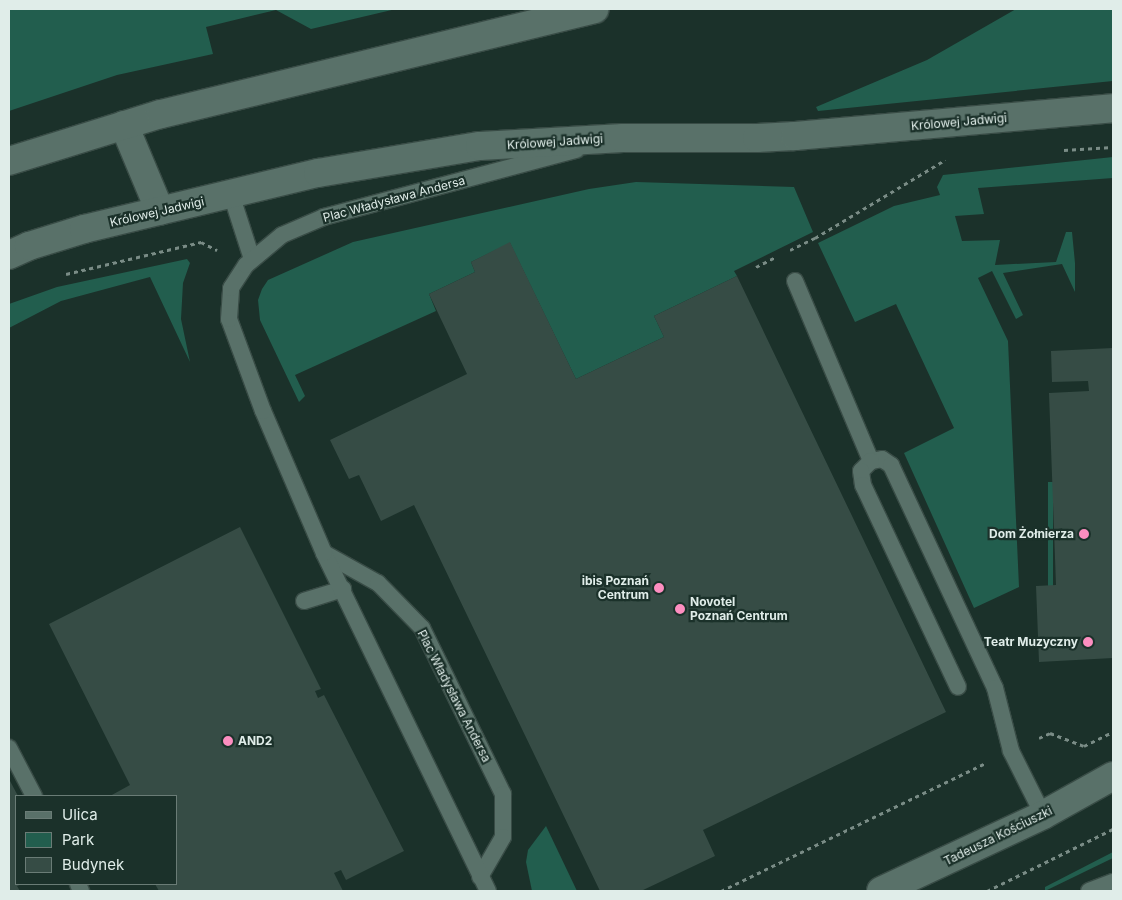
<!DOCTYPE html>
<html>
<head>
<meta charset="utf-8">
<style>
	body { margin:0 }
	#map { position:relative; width:1122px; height:900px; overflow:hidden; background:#1b312a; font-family:Inter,sans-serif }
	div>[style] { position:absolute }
	.green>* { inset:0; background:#225e4e; transform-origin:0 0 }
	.building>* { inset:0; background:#364c45 }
	.path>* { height:3px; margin-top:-1.5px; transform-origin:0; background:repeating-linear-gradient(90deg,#7a8c86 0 4px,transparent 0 8px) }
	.roads { filter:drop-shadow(1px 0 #394c46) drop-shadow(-1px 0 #394c46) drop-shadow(0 1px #394c46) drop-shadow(0 -1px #394c46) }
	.service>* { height:16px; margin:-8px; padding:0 8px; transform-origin:8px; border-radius:8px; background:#597169 }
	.minor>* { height:28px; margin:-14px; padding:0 14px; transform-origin:14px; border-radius:14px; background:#597169 }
	.tertiary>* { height:28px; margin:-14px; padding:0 14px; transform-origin:14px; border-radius:14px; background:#597169 }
	.dots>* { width:14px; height:14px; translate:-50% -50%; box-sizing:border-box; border:2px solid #1b312a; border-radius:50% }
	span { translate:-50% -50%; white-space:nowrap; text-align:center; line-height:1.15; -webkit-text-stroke:4.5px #1b312a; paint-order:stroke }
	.street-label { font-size:12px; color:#e0ede9 }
	.poi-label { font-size:12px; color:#e0ede9; font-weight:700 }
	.right { translate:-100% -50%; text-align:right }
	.left { translate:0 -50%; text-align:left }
	.frame { position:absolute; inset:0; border:10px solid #e0ede9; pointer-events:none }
	.legend { position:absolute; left:15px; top:795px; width:162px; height:90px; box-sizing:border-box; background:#1b312a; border:1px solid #6a7c76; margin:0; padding:6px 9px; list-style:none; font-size:15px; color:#e0ede9 }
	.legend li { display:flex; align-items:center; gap:10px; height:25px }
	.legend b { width:25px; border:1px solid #6a7c76 }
</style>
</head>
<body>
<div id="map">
	<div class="green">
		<div style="clip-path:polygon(9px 9px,396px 9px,311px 29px,276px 10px,206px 27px,213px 54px,117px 75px,9px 111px)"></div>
		<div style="clip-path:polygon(1016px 9px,1113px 9px,1113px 81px,818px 111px,816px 107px,927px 60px)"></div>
		<div style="clip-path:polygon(1113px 157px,1113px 178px,978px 188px,984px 214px,955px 216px,962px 241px,1000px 240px,995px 265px,1056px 262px,1066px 232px,1072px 232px,1075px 263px,1075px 292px,1062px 264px,1003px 273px,1023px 315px,1016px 319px,992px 271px,978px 278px,1008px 341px,1019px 587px,974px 608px,904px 453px,954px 428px,896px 304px,855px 322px,818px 243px,894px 206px,940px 195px,937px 187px,943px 175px)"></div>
		<div style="clip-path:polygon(636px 182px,794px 187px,813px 232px,734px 271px,737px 276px,654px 316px,664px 337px,576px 379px,510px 243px,471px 262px,475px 272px,429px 294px,436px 311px,295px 375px,305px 396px,299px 402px,260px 320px,258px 300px,262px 289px,268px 280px,353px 242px,589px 189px)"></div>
		<div style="clip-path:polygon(187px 259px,190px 263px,183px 283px,181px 319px,190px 362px,150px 277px,61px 301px,9px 328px,9px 304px,57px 287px)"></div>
		<div style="left:1048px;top:482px;width:5px;height:104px"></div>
		<div style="clip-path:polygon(546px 826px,577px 891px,532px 891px,526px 862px,528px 850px)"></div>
		<div style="clip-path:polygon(1113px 852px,1113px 858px,1045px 891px,1045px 887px)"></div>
	</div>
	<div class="building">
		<div style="clip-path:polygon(510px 242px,576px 379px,664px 337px,654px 316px,737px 276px,946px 712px,703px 830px,715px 856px,641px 891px,600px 891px,414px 505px,381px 521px,359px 475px,349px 479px,330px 440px,467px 374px,429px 294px,475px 272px,471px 262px)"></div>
		<div style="clip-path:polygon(1113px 348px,1113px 658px,1039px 662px,1036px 586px,1056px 585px,1049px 393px,1089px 391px,1088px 381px,1052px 382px,1051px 351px)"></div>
		<div style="clip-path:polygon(240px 527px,321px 689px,315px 691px,318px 698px,324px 695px,404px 851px,346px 880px,341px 870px,334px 873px,343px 891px,159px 891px,155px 884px,176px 884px,176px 796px,110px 796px,130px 785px,49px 624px)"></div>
		<div style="clip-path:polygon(9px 779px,18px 796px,16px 884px,22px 884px,17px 886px,20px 891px,9px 891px)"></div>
	</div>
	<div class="path">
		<div style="left:1064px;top:150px;width:49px;rotate:-3.5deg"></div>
		<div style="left:790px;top:250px;width:28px;rotate:-26deg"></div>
		<div style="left:815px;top:238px;width:152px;rotate:-31deg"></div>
		<div style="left:756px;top:267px;width:22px;rotate:-27deg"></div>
		<div style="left:66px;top:274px;width:139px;rotate:-13.3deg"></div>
		<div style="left:201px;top:242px;width:18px;rotate:27deg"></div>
		<div style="left:1039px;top:738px;width:12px;rotate:-24deg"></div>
		<div style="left:1050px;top:733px;width:36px;rotate:21deg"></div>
		<div style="left:1084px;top:746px;width:32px;rotate:-26deg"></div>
		<div style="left:721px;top:891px;width:292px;rotate:-25.8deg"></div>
		<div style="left:987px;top:891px;width:140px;rotate:-26.2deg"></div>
	</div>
	<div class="roads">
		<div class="service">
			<div style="left:231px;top:194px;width:68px;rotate:72.1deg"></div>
			<div style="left:795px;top:281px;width:195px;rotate:67.1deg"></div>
			<div style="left:871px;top:461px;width:11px;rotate:-10deg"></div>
			<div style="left:882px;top:459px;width:11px;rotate:34deg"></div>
			<div style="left:891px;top:465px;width:246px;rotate:65deg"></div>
			<div style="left:995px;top:688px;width:65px;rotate:75.7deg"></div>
			<div style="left:1011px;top:751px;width:72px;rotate:63.4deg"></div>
			<div style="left:871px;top:461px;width:14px;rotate:135deg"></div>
			<div style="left:861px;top:471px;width:14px;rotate:82deg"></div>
			<div style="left:863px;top:485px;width:223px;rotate:64.8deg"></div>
			<div style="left:324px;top:553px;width:62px;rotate:29.1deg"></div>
			<div style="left:378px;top:583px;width:63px;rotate:45.6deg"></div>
			<div style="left:422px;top:628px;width:185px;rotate:64deg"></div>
			<div style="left:503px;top:794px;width:43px;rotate:90deg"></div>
			<div style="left:503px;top:837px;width:46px;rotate:119.9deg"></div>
			<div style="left:304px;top:601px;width:41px;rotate:-17.1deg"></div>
			<div style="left:9px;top:748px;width:54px;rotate:62.5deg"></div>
			<div style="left:78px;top:884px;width:8px;rotate:67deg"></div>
			<div style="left:488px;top:891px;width:376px;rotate:-115.9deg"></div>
			<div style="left:324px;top:553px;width:155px;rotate:-113.2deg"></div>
			<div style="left:263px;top:411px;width:98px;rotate:-110.3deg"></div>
			<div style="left:229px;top:319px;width:31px;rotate:-86deg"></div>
			<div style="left:231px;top:288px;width:27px;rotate:-57deg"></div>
			<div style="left:246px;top:265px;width:47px;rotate:-39.8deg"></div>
			<div style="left:282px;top:235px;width:46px;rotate:-23.2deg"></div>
			<div style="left:324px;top:217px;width:261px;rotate:-14.9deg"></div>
			<div style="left:1089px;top:891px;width:26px;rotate:-21deg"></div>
		</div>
		<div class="minor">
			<div style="left:881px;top:891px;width:179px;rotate:-25.1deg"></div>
			<div style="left:1043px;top:815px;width:80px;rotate:-29.1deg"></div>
		</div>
		<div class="tertiary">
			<div style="left:124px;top:125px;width:93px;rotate:67.3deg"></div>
			<div style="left:9px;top:161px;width:159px;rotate:-17.2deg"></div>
			<div style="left:161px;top:114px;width:446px;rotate:-13.6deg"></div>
			<div style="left:9px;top:255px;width:22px;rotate:-24deg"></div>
			<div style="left:29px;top:246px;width:58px;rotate:-17.2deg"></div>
			<div style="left:84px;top:229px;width:241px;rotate:-13.5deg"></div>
			<div style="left:318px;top:173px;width:164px;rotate:-9.5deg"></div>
			<div style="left:480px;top:146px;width:143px;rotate:-3.2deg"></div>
			<div style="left:623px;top:138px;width:134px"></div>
			<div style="left:757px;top:138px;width:38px;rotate:-3deg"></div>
			<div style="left:795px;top:136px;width:319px;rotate:-5deg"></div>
		</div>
	</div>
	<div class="dots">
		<div style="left:1084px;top:534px;background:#fd8ec0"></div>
		<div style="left:659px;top:588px;background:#fd8ec0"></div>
		<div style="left:680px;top:609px;background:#fd8ec0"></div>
		<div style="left:1088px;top:642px;background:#fd8ec0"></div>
		<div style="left:228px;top:741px;background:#fd8ec0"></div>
	</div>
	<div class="street-label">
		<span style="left:959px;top:122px;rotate:-5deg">Królowej Jadwigi</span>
		<span style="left:555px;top:142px;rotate:-4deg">Królowej Jadwigi</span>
		<span style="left:394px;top:199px;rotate:-15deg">Plac Władysława Andersa</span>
		<span style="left:157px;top:212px;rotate:-13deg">Królowej Jadwigi</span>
		<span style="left:454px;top:696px;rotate:63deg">Plac Władysława Andersa</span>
		<span style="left:998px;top:836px;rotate:-26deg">Tadeusza Kościuszki</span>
	</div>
	<div class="poi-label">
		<span class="right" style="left:1074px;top:534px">Dom Żołnierza</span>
		<span class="right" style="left:649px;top:588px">ibis Poznań<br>Centrum</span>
		<span class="left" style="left:690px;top:609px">Novotel<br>Poznań Centrum</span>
		<span class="right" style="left:1078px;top:642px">Teatr Muzyczny</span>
		<span class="left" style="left:238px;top:741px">AND2</span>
	</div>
	<div class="frame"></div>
	<ul class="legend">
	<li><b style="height:6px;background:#597169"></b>Ulica</li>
	<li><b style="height:14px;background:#225e4e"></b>Park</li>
	<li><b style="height:14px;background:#364c45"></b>Budynek</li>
	</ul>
</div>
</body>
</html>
